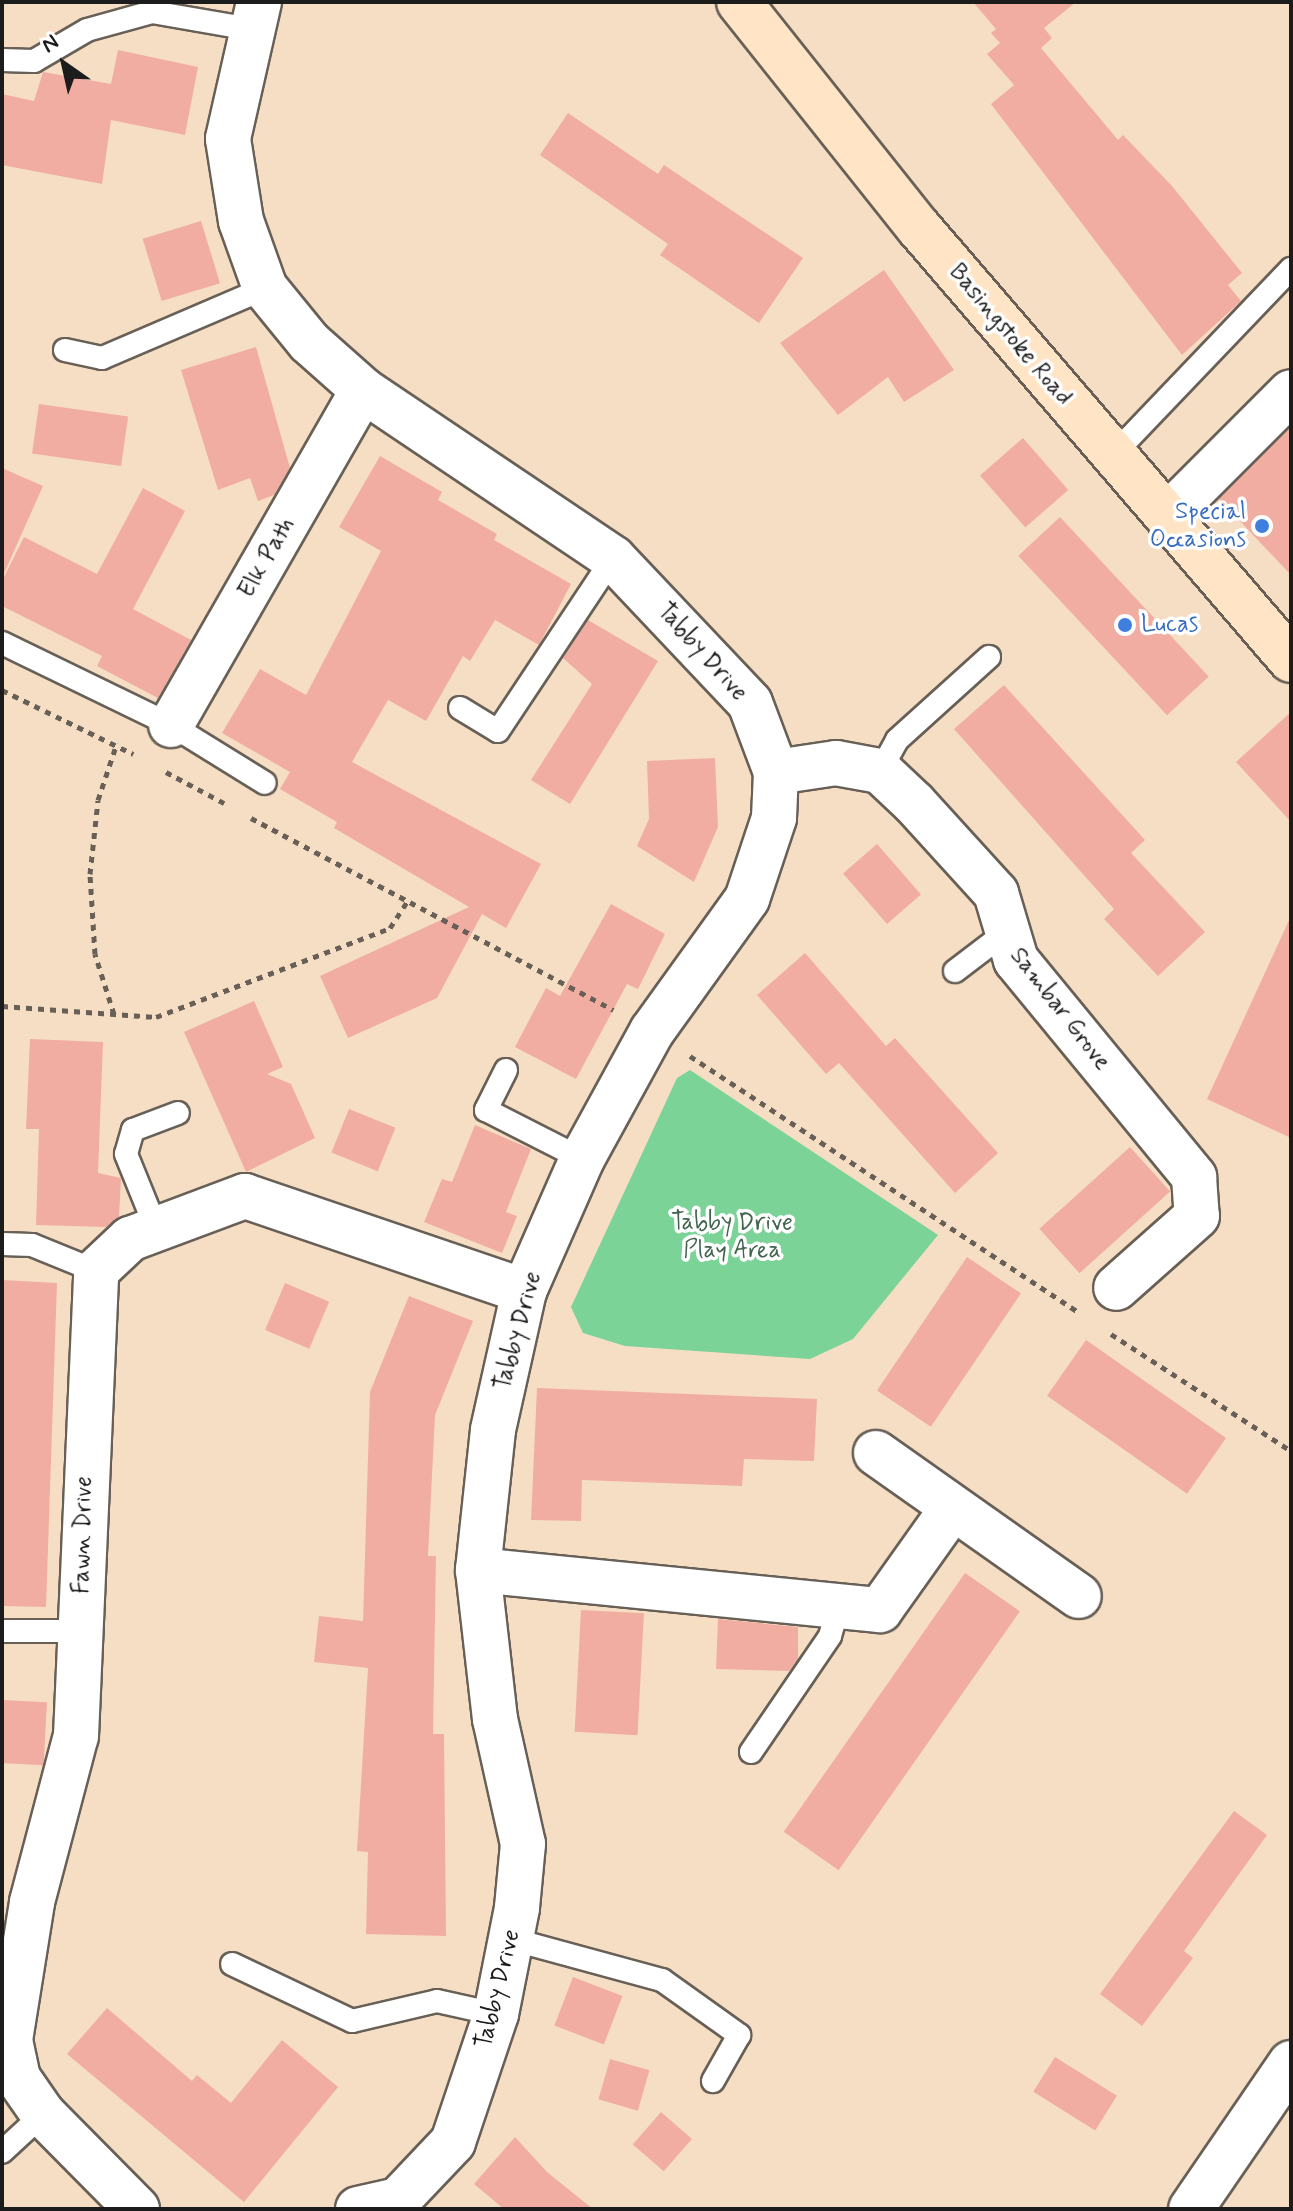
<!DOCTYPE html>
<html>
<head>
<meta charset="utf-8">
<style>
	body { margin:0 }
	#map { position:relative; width:1293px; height:2211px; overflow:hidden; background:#f5dec4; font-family:Mynerve,sans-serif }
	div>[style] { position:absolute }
	.green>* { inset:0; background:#7cd397 }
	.building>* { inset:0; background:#f2ada2; transform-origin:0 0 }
	.path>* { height:5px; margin-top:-2.5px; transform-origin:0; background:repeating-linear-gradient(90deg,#686057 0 6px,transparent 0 12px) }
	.roads { filter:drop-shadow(2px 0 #686057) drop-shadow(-2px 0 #686057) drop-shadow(0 2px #686057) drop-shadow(0 -2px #686057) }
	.lane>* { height:22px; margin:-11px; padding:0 11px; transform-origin:11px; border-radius:11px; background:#fff }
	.street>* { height:44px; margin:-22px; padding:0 22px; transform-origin:22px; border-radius:22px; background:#fff }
	.secondary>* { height:44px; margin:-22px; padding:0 22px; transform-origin:22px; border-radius:22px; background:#ffe4c6 }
	.dots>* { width:22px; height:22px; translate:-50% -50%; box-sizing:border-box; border:4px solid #fff; border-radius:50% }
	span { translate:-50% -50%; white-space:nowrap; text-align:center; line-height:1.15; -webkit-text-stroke:7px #fff; paint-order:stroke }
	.street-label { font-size:24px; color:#1c1c1c }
	.shop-label { font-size:24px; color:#366cbe }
	.right { translate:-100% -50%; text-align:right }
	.left { translate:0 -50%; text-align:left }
	.park-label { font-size:24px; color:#42654d }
	.frame { position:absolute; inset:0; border:4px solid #1c1c1c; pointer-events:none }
	.north { position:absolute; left:24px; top:24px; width:80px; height:80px; -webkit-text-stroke:6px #fff; paint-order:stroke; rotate:326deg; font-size:22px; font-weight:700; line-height:32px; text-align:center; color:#1c1c1c }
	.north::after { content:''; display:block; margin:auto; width:28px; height:36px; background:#1c1c1c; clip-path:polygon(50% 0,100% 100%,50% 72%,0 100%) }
</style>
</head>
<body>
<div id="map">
	<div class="green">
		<div style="clip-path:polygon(690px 1070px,938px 1235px,853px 1339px,810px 1359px,625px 1346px,583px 1333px,571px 1307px,677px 1078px)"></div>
	</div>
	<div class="building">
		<div style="clip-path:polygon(973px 2px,1076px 2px,1044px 28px,1052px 38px,1041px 48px,1118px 140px,1123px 135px,1172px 186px,1242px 273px,1228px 285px,1241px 301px,1182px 355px,991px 104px,1014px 85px,987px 54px,1000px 43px,991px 33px,996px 29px)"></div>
		<div style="clip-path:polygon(118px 50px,198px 67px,185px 135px,111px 120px,102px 184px,2px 165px,2px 94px,34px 101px,43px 72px,111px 84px)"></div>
		<div style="clip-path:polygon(568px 113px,658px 174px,664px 165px,803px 258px,759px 323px,660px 255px,668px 244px,540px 155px)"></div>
		<div style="left:201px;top:221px;width:65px;height:61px;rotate:73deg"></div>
		<div style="clip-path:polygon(884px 270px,954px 370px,904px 402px,888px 377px,838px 415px,780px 343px)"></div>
		<div style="clip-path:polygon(256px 347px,290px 468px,274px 495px,258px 501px,250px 478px,218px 490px,181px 370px)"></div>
		<div style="left:39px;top:404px;width:90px;height:50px;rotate:8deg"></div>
		<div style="clip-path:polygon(1291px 427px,1291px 575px,1219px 499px)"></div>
		<div style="left:1023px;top:438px;width:69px;height:57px;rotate:49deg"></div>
		<div style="clip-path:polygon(380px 456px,442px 492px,438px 500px,497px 534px,494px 540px,571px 584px,539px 645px,495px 620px,470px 661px,463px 656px,426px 721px,388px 700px,352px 762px,541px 864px,506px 928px,482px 914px,437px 998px,348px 1038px,320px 976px,469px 907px,334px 828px,337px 822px,280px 789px,290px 772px,222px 733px,260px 669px,306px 695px,381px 551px,339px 527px)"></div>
		<div style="clip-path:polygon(2px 468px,43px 486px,2px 578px)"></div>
		<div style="clip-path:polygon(143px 488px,185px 511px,133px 609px,191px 640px,158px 698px,97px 666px,102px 656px,2px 606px,2px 581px,24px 537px,97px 574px)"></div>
		<div style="left:1060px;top:517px;width:218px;height:57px;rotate:47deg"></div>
		<div style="clip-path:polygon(588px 620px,658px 661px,570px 804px,531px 780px,592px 684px,563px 658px)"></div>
		<div style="clip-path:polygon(1004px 685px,1145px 840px,1131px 853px,1205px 932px,1158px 976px,1104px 919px,1114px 909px,954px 729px)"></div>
		<div style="clip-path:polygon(1291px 712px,1291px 822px,1236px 762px)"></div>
		<div style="clip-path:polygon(715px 758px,718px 827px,694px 882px,637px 846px,649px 819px,647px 761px)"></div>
		<div style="left:877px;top:844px;width:67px;height:45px;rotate:49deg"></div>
		<div style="clip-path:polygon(611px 904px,665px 934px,638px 989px,627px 984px,576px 1079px,515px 1047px,546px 988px,560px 996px)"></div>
		<div style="clip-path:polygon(1291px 916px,1291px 1138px,1207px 1099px)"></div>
		<div style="clip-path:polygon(805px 953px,886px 1046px,895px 1038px,998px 1153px,955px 1193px,839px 1063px,826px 1074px,757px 995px)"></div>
		<div style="clip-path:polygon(254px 1001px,283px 1067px,267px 1074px,291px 1084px,315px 1138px,246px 1172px,184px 1032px)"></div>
		<div style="clip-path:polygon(30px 1039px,103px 1042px,98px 1173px,121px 1178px,119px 1217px,106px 1227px,36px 1225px,39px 1129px,26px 1129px)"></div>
		<div style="left:349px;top:1109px;width:50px;height:47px;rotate:22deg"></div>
		<div style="clip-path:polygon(475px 1125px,531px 1149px,506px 1212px,517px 1216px,502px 1253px,424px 1222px,442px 1179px,452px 1182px)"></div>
		<div style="left:1130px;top:1147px;width:60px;height:122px;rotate:48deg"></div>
		<div style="left:967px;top:1257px;width:65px;height:161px;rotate:34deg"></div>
		<div style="clip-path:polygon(2px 1280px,57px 1283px,46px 1607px,2px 1606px)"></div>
		<div style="left:285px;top:1283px;width:48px;height:51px;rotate:23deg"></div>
		<div style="clip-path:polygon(409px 1296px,473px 1321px,435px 1415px,428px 1556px,436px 1556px,433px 1734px,444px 1734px,446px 1936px,366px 1934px,368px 1852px,357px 1851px,368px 1668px,314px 1662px,319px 1616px,363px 1621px,370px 1392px)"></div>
		<div style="left:1086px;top:1340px;width:171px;height:68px;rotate:35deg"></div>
		<div style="clip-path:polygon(537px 1388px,817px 1399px,814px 1461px,744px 1459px,742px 1486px,582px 1480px,581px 1521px,531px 1520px)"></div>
		<div style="left:965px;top:1573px;width:67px;height:316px;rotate:35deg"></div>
		<div style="left:581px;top:1610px;width:63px;height:122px;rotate:3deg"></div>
		<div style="clip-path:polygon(718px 1619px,798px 1627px,798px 1659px,789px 1671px,716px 1669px)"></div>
		<div style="left:2px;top:1700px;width:45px;height:63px;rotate:3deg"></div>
		<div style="clip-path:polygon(1234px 1811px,1267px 1835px,1184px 1951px,1193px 1958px,1142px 2026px,1100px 1994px)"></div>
		<div style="left:573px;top:1977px;width:53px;height:52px;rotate:21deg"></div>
		<div style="clip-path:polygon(107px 2008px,192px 2081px,197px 2075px,231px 2103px,282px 2040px,338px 2087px,244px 2202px,67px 2054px)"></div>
		<div style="left:1055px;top:2057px;width:73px;height:41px;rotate:32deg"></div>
		<div style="left:610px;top:2059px;width:41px;height:42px;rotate:16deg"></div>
		<div style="left:661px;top:2112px;width:41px;height:43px;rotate:41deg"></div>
		<div style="clip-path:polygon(515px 2137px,547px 2172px,593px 2209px,504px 2209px,474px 2184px)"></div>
	</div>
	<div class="path">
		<div style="left:2px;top:690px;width:146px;rotate:26deg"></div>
		<div style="left:166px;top:772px;width:66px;rotate:28.1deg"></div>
		<div style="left:251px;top:818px;width:410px;rotate:27.9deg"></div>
		<div style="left:2px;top:1006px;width:154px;rotate:4.1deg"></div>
		<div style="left:156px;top:1017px;width:250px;rotate:-20.8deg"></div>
		<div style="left:390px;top:928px;width:31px;rotate:-57deg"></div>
		<div style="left:114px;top:1014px;width:63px;rotate:-107.6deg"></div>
		<div style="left:95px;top:954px;width:80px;rotate:-93.6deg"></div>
		<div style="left:90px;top:874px;width:74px;rotate:-83.8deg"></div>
		<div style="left:98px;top:800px;width:60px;rotate:-71.6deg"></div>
		<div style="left:690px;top:1056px;width:463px;rotate:33.4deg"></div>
		<div style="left:1111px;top:1334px;width:215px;rotate:33deg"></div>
	</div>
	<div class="roads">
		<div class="lane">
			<div style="left:2px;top:60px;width:32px;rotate:2deg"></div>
			<div style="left:34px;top:61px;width:61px;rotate:-30.3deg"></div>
			<div style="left:87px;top:30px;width:67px;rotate:-15.5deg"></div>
			<div style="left:152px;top:12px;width:99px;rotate:9.8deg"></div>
			<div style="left:65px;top:350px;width:38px;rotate:12deg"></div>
			<div style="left:102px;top:358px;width:177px;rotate:-23.2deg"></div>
			<div style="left:1112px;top:456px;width:259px;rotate:-46.3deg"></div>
			<div style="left:2px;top:643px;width:188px;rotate:25.9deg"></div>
			<div style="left:171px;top:725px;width:110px;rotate:31.7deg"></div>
			<div style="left:460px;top:708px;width:44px;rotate:31.2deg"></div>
			<div style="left:498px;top:731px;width:208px;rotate:-56.4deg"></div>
			<div style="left:880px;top:771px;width:35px;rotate:-61deg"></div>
			<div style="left:897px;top:740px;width:124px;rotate:-42.1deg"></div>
			<div style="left:955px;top:971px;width:63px;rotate:-37.2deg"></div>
			<div style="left:506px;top:1070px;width:45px;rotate:116.6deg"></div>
			<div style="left:486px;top:1110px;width:108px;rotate:27deg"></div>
			<div style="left:156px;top:1228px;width:80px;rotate:-112.1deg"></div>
			<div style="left:126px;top:1154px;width:25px;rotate:-74deg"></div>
			<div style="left:133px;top:1130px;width:48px;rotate:-20.7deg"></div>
			<div style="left:2px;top:1244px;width:30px;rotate:2deg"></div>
			<div style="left:32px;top:1245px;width:69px;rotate:22.1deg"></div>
			<div style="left:2px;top:1631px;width:78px"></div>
			<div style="left:751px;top:1752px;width:140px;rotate:-55.7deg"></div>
			<div style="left:830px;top:1636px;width:32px;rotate:-74deg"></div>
			<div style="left:511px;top:1939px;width:156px;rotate:15.2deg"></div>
			<div style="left:662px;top:1980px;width:95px;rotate:35.5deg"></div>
			<div style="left:739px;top:2035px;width:53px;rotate:119.5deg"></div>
			<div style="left:232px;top:1964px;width:133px;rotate:25.4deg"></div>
			<div style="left:352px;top:2021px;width:87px;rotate:-13.2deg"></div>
			<div style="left:437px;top:2001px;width:60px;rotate:12.4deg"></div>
			<div style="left:2px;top:2152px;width:56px;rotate:-42.8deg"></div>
		</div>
		<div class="street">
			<div style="left:259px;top:2px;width:140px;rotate:102.8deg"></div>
			<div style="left:228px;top:139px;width:83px;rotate:81deg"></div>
			<div style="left:241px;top:221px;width:71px;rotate:70.3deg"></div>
			<div style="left:265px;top:288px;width:70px;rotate:50.8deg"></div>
			<div style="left:309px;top:342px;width:72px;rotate:41.6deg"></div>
			<div style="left:363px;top:390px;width:301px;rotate:33.9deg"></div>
			<div style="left:613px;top:558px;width:199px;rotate:46.6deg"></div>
			<div style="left:750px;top:703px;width:74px;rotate:69.4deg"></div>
			<div style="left:776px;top:772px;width:46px;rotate:92.5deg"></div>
			<div style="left:774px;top:818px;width:85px;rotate:108.4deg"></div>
			<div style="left:747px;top:899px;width:163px;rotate:125.7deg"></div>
			<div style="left:652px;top:1031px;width:146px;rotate:118.7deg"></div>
			<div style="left:582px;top:1159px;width:144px;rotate:113.7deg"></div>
			<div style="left:524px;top:1291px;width:142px;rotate:102.6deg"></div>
			<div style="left:493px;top:1430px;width:141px;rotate:96.1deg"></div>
			<div style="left:478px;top:1570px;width:150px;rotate:83.5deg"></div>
			<div style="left:495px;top:1719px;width:128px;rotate:77.4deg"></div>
			<div style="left:523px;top:1844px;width:64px;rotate:95.4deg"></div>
			<div style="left:517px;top:1908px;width:108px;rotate:101.2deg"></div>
			<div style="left:496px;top:2014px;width:135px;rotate:108.6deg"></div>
			<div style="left:453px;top:2142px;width:80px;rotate:133.5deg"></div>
			<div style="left:398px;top:2200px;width:41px;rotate:167.3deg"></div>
			<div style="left:1167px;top:516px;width:175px;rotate:-45deg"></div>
			<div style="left:171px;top:725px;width:386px;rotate:-60.2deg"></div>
			<div style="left:776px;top:772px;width:61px;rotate:-8.5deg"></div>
			<div style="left:836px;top:763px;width:45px;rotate:10.3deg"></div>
			<div style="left:880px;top:771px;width:47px;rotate:43.3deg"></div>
			<div style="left:914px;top:803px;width:122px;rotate:47.7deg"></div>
			<div style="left:996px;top:893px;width:70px;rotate:73.4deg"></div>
			<div style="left:1016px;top:960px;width:281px;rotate:50.6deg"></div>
			<div style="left:1194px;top:1177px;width:39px;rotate:86deg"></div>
			<div style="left:1197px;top:1216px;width:108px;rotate:138.4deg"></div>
			<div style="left:876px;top:1453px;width:248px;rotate:35.2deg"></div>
			<div style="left:478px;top:1570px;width:404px;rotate:5.7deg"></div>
			<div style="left:880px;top:1610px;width:123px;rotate:-54.6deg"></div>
			<div style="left:137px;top:2209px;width:134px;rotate:-134.7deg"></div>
			<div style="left:43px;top:2114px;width:44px;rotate:-124.8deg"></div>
			<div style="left:18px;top:2078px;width:39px;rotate:-102deg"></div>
			<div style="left:10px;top:2040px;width:140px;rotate:-80.9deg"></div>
			<div style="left:32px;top:1902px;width:172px;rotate:-75.2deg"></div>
			<div style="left:76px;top:1736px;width:465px;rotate:-87.5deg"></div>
			<div style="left:96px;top:1271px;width:47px;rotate:-43.3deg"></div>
			<div style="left:130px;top:1239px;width:123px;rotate:-20.5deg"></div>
			<div style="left:245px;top:1196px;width:295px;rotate:18.8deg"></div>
			<div style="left:1191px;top:2209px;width:177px;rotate:-55.6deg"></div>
		</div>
		<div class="secondary">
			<div style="left:739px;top:2px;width:289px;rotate:51.5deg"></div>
			<div style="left:919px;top:228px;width:570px;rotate:49.27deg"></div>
		</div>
	</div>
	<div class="dots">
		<div style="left:1262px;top:526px;background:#3f7fe0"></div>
		<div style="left:1125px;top:625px;background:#3f7fe0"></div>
	</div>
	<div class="street-label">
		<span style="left:1010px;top:335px;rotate:50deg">Basingstoke Road</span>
		<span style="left:267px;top:558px;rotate:-60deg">Elk Path</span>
		<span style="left:702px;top:652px;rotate:48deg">Tabby Drive</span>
		<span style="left:1060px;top:1009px;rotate:52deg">Sambar Grove</span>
		<span style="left:518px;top:1331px;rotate:-75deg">Tabby Drive</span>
		<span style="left:83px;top:1535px;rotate:-89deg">Fawn Drive</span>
		<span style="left:498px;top:1989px;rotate:-76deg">Tabby Drive</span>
	</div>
	<div class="shop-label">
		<span class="right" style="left:1246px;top:526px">Special<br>Occasions</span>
		<span class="left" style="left:1141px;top:625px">Lucas</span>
	</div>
	<div class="park-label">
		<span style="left:732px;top:1237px">Tabby Drive<br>Play Area</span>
	</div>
	<div class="frame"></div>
	<div class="north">N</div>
</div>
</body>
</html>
